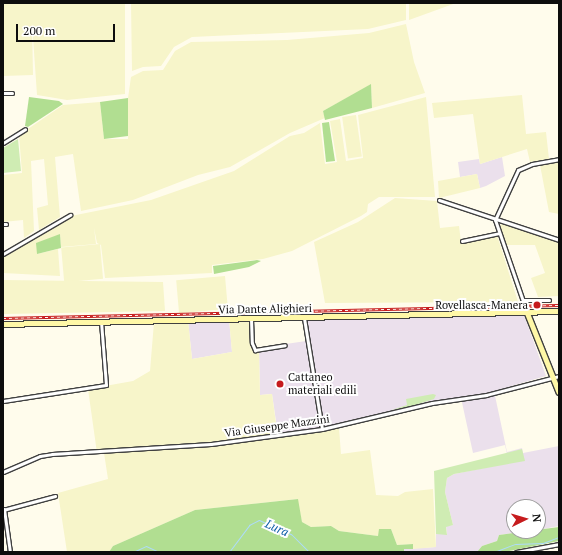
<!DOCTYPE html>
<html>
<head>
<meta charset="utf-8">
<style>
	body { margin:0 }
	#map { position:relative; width:562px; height:555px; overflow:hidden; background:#fffcec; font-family:"PT Serif",serif }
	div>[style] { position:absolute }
	.industrial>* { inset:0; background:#ebe0ec }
	.farmland>* { inset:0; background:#f7f5ca; transform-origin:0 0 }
	.green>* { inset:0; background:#cfecb3 }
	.forest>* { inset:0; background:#b1de91 }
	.stream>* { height:1px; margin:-0.5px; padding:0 0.5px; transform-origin:0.5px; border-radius:0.5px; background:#addbfa }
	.roads { filter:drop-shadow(1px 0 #404040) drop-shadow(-1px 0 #404040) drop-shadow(0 1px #404040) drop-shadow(0 -1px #404040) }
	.street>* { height:3px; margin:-1.5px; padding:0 1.5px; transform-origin:1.5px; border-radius:1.5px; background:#fff }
	.secondary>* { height:4.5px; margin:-2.25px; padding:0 2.25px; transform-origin:2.25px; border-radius:2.25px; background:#fff8a7 }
	.rail>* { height:2.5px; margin-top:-1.25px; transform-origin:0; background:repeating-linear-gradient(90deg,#fff 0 3px,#c61b1d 0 6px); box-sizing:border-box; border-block:1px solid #c61b1d }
	.dots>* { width:11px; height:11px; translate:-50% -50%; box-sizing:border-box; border:2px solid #fff; border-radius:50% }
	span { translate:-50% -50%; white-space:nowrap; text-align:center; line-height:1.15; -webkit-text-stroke:4px #fff; paint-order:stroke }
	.poi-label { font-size:11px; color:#0d0d0d }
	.right { translate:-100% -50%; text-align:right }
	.left { translate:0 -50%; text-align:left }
	.street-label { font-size:11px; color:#0d0d0d }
	.water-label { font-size:12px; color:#0e5ea7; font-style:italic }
	.frame { position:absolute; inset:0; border:4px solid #0d0d0d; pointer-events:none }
	.north { position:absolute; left:506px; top:499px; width:40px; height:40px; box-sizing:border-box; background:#fff; border:1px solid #9e9e9e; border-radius:50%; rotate:85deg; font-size:11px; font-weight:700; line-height:16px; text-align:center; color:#0d0d0d }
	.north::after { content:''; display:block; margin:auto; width:14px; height:18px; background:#c61b1d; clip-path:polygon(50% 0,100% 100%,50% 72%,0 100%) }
	.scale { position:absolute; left:16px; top:24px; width:99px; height:18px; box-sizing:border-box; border:2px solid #0d0d0d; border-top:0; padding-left:5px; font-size:12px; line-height:14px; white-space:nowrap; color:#0d0d0d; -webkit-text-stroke:3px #fff; paint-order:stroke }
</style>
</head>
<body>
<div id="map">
	<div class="industrial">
		<div style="clip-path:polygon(502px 157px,505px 176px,486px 186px,480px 188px,477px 174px,460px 177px,458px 162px,479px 159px,480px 164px)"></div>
		<div style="clip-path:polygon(523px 312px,546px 376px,494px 391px,507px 452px,522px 448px,523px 453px,559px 446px,559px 526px,538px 530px,538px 507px,514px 507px,514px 531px,529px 531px,499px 535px,497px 541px,482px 546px,477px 552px,404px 552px,403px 549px,436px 547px,436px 534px,447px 534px,446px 526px,453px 525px,445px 492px,447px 478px,454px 474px,509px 463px,505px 445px,473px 453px,461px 398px,347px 421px,319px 429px,278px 435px,272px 394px,260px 395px,259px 348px,306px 341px,303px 318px)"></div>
		<div style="clip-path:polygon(229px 319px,232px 352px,192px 359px,188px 320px)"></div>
	</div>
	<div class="farmland">
		<div style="clip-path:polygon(3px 3px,125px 3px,125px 94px,67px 100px,37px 95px,32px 23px,33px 75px,3px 76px)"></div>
		<div style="clip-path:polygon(131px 3px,406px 3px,406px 20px,368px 29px,192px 37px,174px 47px,161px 66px,143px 67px,132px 71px)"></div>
		<div style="clip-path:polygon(409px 3px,456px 3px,409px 20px)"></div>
		<div style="clip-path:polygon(406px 24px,414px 62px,425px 93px,372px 108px,371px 85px,323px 111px,325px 118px,290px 133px,230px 167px,198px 175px,133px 200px,81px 211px,73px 154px,55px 157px,60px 217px,39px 230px,37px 208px,48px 205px,44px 159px,31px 161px,34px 231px,24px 238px,23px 220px,3px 222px,3px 175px,22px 173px,19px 135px,63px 105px,100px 102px,104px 139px,128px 139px,128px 98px,131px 77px,143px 71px,163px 70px,175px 51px,191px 42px,287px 40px,369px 33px)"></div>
		<div style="clip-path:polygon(522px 95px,526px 134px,546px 132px,549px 159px,530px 162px,527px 149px,480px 164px,473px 114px,434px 118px,432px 103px)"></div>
		<div style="clip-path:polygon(426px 97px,435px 197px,379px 197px,368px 204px,367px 212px,361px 216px,292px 251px,263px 259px,212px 265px,212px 273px,105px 278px,101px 245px,97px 243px,94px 228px,96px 244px,61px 247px,60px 234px,37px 254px,58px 249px,60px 276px,3px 273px,3px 258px,71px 216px,151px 200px,234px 171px,290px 136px,304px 133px,320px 123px,325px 164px,337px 162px,330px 121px,340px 119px,346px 161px,363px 158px,358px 115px)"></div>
		<div style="left:356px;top:115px;width:42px;height:14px;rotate:82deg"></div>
		<div style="clip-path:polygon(559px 162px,559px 214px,549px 212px,540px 165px)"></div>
		<div style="clip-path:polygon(477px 174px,480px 188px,439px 198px,438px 181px)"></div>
		<div style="clip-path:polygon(395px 198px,437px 201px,440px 228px,459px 226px,461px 242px,497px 235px,518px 302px,325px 303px,314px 242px,358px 222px)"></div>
		<div style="clip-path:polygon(502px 224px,559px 242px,559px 296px,538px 297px,531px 278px,545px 273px,535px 245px,506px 245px,499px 226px)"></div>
		<div style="left:100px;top:244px;width:35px;height:39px;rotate:85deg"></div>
		<div style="left:225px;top:276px;width:33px;height:49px;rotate:85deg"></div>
		<div style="clip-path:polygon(3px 280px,163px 282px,165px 311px,4px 314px)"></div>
		<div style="clip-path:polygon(229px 319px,250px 321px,252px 348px,259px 352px,260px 395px,272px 394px,278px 438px,339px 428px,341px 454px,370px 450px,376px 495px,398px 496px,405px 492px,433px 489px,436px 547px,413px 549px,413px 544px,397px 545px,391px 529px,378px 536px,339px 531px,331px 526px,311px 527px,302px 522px,297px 499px,195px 510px,113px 546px,109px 552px,67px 552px,58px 493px,108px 479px,104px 453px,97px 453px,88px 389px,133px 381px,150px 371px,154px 322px,188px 320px,192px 359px,232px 352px)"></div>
	</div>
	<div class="green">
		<div style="clip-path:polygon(18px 139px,21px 171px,3px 173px,3px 148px)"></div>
		<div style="clip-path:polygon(433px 394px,436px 395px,434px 399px,402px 409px,392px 410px,407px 405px,406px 399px)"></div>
		<div style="clip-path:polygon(522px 449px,525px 461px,454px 474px,447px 478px,445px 492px,453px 525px,446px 527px,447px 535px,436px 534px,434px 471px)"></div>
	</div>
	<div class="forest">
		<div style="clip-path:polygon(371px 84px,372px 108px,325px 120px,323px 111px)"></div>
		<div style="clip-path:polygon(29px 97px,59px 101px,63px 104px,28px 127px,25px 126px)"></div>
		<div style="clip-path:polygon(128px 98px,128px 136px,104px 139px,100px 102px)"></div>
		<div style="clip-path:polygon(329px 122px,335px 161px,326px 162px,322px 123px)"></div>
		<div style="clip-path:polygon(60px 234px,61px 248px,37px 254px,36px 243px)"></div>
		<div style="clip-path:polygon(257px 260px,261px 261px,249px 267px,214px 274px,213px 266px)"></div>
		<div style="clip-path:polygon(298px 499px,302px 522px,311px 527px,331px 526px,339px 531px,378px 536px,379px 529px,391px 529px,397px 545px,413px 544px,413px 549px,404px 549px,404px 552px,109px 552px,113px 546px,195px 510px)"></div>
		<div style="clip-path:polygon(559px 527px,559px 541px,504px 552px,477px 552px,482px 546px,497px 541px,499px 535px)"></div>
	</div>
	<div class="stream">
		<div style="left:133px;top:552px;width:14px;rotate:-25deg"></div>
		<div style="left:146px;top:546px;width:14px;rotate:25deg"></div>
		<div style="left:229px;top:552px;width:34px;rotate:-53deg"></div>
		<div style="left:249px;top:525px;width:11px;rotate:-27deg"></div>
		<div style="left:259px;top:520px;width:35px;rotate:24deg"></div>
		<div style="left:291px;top:534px;width:25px;rotate:45deg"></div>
		<div style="left:494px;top:552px;width:22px;rotate:-21deg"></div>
		<div style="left:515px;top:544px;width:28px;rotate:-2deg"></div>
		<div style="left:543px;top:543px;width:17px;rotate:-21deg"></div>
	</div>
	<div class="roads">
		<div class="street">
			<div style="left:3px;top:93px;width:9px"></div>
			<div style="left:3px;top:143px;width:26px;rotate:-32deg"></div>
			<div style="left:439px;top:200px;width:126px;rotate:18.4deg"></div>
			<div style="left:3px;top:224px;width:3px"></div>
			<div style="left:462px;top:241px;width:38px;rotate:-12deg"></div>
			<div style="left:3px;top:254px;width:78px;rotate:-30.2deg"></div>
			<div style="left:523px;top:300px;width:26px"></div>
			<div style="left:524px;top:304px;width:89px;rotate:-109deg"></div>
			<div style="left:495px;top:220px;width:55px;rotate:-65.3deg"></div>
			<div style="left:518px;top:170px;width:15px;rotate:-23deg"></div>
			<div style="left:532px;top:164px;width:27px;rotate:-10deg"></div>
			<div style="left:304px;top:318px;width:112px;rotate:80.8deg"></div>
			<div style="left:251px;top:319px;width:24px;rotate:88deg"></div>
			<div style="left:252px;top:343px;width:8px;rotate:67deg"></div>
			<div style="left:255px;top:350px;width:30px;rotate:-9deg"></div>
			<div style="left:3px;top:401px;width:104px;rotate:-8.8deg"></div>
			<div style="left:106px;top:385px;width:64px;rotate:-94.5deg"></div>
			<div style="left:3px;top:472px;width:40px;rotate:-23.4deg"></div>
			<div style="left:40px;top:456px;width:12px;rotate:-9deg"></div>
			<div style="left:52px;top:454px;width:159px;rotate:-3.6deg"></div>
			<div style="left:211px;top:444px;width:112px;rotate:-7.7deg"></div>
			<div style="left:322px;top:429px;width:113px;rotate:-13.3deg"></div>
			<div style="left:432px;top:403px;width:55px;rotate:-8.4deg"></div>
			<div style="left:486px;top:395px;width:75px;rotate:-14.6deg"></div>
			<div style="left:4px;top:509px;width:43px;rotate:82.1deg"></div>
			<div style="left:3px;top:510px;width:54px;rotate:-15.1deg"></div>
			<div style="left:516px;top:552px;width:44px;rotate:-10.5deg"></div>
		</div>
		<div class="secondary">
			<div style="left:527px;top:312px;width:86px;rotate:68.2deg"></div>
			<div style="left:3px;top:324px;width:556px;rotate:-1.34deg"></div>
		</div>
	</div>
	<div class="rail">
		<div style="left:3px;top:318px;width:556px;rotate:-1.34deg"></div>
	</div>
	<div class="dots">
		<div style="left:537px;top:305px;background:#c61b1d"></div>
		<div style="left:280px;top:384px;background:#c61b1d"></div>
	</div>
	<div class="poi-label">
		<span class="right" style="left:528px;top:305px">Rovellasca-Manera</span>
		<span class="left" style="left:288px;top:384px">Cattaneo<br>materiali edili</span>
	</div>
	<div class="street-label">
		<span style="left:265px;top:309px;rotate:-1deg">Via Dante Alighieri</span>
		<span style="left:277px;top:426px;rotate:-8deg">Via Giuseppe Mazzini</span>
	</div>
	<div class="water-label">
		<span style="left:277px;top:528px;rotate:24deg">Lura</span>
	</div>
	<div class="frame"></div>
	<div class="north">N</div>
	<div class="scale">200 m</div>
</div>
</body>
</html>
